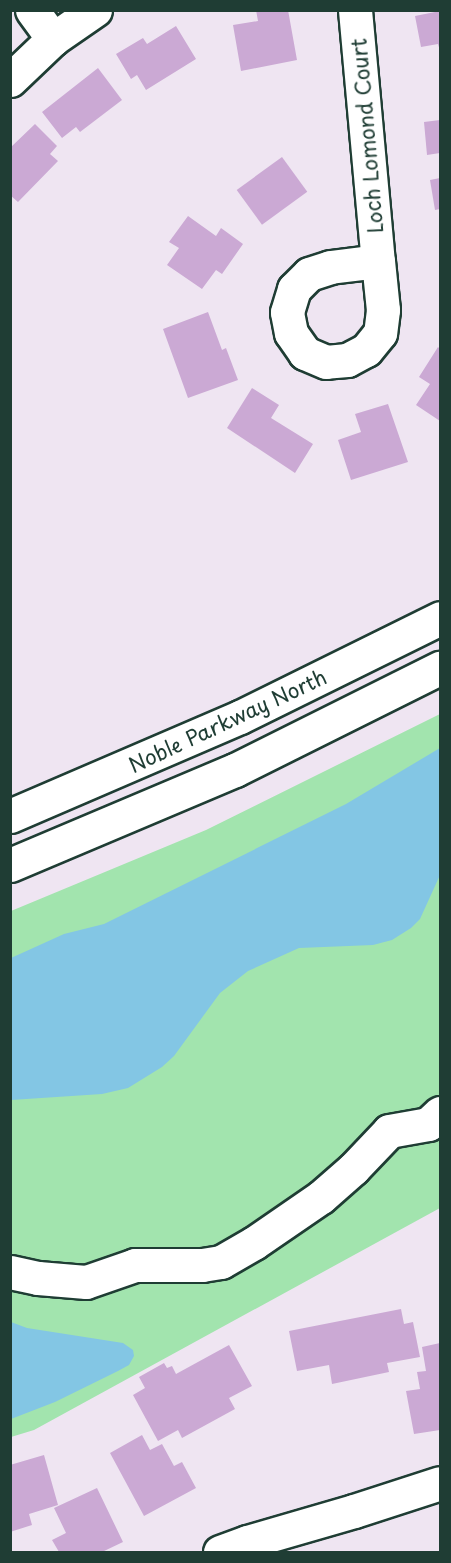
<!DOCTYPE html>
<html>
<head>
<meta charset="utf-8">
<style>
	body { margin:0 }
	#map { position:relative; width:451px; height:1563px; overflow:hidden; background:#efe5f2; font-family:"Playpen Sans",sans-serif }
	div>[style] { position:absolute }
	.green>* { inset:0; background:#a2e4ae }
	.water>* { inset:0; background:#83c6e4 }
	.building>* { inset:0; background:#cba9d4; transform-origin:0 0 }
	.roads { filter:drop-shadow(2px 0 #1f3d34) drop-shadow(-2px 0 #1f3d34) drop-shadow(0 2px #1f3d34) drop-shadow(0 -2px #1f3d34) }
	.minor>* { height:33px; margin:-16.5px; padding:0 16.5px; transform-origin:16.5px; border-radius:16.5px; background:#fff }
	.major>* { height:33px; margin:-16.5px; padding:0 16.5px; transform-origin:16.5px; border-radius:16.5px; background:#fff }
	span { translate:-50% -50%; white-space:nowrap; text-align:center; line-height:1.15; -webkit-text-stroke:6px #fff; paint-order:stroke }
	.street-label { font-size:21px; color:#1f3d34 }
	.frame { position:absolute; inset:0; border:12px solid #1f3d34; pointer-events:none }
</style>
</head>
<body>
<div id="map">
	<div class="green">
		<div style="clip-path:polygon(440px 714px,440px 1208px,34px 1430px,11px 1437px,11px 911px,206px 830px)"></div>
	</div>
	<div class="water">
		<div style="clip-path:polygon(440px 748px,440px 875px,420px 919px,411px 928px,392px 940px,373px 945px,299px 948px,248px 971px,220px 993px,174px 1056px,162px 1067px,128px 1088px,102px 1094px,11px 1100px,11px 958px,64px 934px,104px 924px,346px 804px)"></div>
		<div style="clip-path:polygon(11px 1322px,27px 1328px,123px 1343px,133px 1350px,134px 1356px,129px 1365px,118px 1371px,55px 1402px,11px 1419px)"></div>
	</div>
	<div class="building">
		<div style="clip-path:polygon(256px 10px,288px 10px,297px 60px,241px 71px,233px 25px,258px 21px)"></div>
		<div style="clip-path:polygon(440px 11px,440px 51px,438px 44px,421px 47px,415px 16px)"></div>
		<div style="clip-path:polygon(176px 26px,196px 59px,146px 90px,137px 75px,131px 79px,116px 54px,143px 38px,147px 44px)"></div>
		<div style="clip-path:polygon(98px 68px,122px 100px,80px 132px,76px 127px,62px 138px,42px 112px)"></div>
		<div style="clip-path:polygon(440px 120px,440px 153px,427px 155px,424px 122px)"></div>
		<div style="clip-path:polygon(35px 124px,57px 146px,50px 154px,58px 161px,18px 202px,10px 195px,10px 148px)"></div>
		<div style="left:282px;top:157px;width:43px;height:56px;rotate:54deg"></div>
		<div style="clip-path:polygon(440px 178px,440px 209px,435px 210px,430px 180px)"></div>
		<div style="clip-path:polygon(188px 216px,216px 236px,221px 228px,243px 244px,222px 274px,216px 270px,202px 289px,167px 265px,179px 248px,169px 242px)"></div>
		<div style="clip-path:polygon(208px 312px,222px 350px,226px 348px,238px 380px,188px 398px,163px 329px)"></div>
		<div style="clip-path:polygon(438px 347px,440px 349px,440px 421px,416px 405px,430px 384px,419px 377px)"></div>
		<div style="clip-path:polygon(252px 388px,279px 405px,271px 418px,313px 444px,295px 473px,227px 428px)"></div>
		<div style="clip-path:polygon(388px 404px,408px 462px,351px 480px,338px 440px,361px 432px,355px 414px)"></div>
		<div style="clip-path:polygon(401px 1309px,404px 1324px,413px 1322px,420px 1357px,387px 1363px,389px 1372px,332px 1384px,329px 1365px,297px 1371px,289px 1331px)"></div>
		<div style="clip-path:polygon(440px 1343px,440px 1430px,414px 1434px,406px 1391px,420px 1389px,417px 1372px,426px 1371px,422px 1347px)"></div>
		<div style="clip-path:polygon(229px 1345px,252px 1386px,229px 1398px,235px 1409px,182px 1438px,178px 1430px,158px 1441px,133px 1395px,145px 1388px,139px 1377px,164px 1363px,167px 1368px,172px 1366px,176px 1374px)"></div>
		<div style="clip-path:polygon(142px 1435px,150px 1450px,162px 1444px,174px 1466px,182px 1462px,196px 1488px,144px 1516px,110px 1453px)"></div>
		<div style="clip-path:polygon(44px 1455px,58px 1505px,29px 1514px,32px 1525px,10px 1532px,10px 1465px)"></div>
		<div style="clip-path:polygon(97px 1488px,123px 1542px,102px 1552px,59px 1552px,52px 1540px,66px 1533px,54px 1508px)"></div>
	</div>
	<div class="roads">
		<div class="minor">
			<div style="left:32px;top:10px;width:36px;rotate:54deg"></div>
			<div style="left:355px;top:10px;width:252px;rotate:84.8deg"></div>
			<div style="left:10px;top:80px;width:59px;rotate:-43.6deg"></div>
			<div style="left:53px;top:39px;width:51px;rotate:-34.6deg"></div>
			<div style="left:378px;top:261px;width:49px;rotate:84.2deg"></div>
			<div style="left:383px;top:310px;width:23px;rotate:97deg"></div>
			<div style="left:380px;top:333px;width:22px;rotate:129deg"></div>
			<div style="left:366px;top:350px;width:21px;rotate:152deg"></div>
			<div style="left:347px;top:360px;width:21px;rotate:175deg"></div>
			<div style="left:326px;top:362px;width:23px;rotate:-157deg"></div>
			<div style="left:305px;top:353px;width:24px;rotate:-125deg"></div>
			<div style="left:291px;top:333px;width:21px;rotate:-101deg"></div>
			<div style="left:287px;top:312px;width:24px;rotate:-73deg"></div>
			<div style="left:294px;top:289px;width:21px;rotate:-45deg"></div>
			<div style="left:309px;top:274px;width:22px;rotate:-18deg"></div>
			<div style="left:330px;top:267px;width:48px;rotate:-7.1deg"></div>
			<div style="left:10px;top:1272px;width:29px;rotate:12deg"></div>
			<div style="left:38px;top:1278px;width:48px;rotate:4.8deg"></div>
			<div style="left:86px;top:1282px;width:52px;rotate:-19.1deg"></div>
			<div style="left:135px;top:1265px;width:67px"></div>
			<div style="left:202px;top:1265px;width:19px;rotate:-9deg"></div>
			<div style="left:221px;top:1262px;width:38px;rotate:-30deg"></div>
			<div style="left:254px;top:1243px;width:81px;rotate:-34.5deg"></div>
			<div style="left:321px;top:1197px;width:43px;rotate:-41.2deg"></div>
			<div style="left:353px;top:1169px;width:52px;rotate:-46.5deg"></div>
			<div style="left:389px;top:1131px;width:40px;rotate:-10deg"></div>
			<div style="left:428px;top:1124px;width:16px;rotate:-43deg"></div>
			<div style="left:220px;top:1552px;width:29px;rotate:-20deg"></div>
			<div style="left:247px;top:1542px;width:111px;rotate:-16.2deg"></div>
			<div style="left:354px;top:1511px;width:90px;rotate:-18deg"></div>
		</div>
		<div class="major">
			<div style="left:10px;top:816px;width:250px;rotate:-23.3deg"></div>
			<div style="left:240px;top:717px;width:223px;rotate:-26.3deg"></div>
			<div style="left:10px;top:865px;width:244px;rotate:-22.9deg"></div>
			<div style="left:235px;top:770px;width:229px;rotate:-26.5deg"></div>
		</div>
	</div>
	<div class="street-label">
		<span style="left:366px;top:136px;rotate:-95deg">Loch Lomond Court</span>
		<span style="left:227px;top:720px;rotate:-25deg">Noble Parkway North</span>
	</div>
	<div class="frame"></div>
</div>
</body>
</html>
